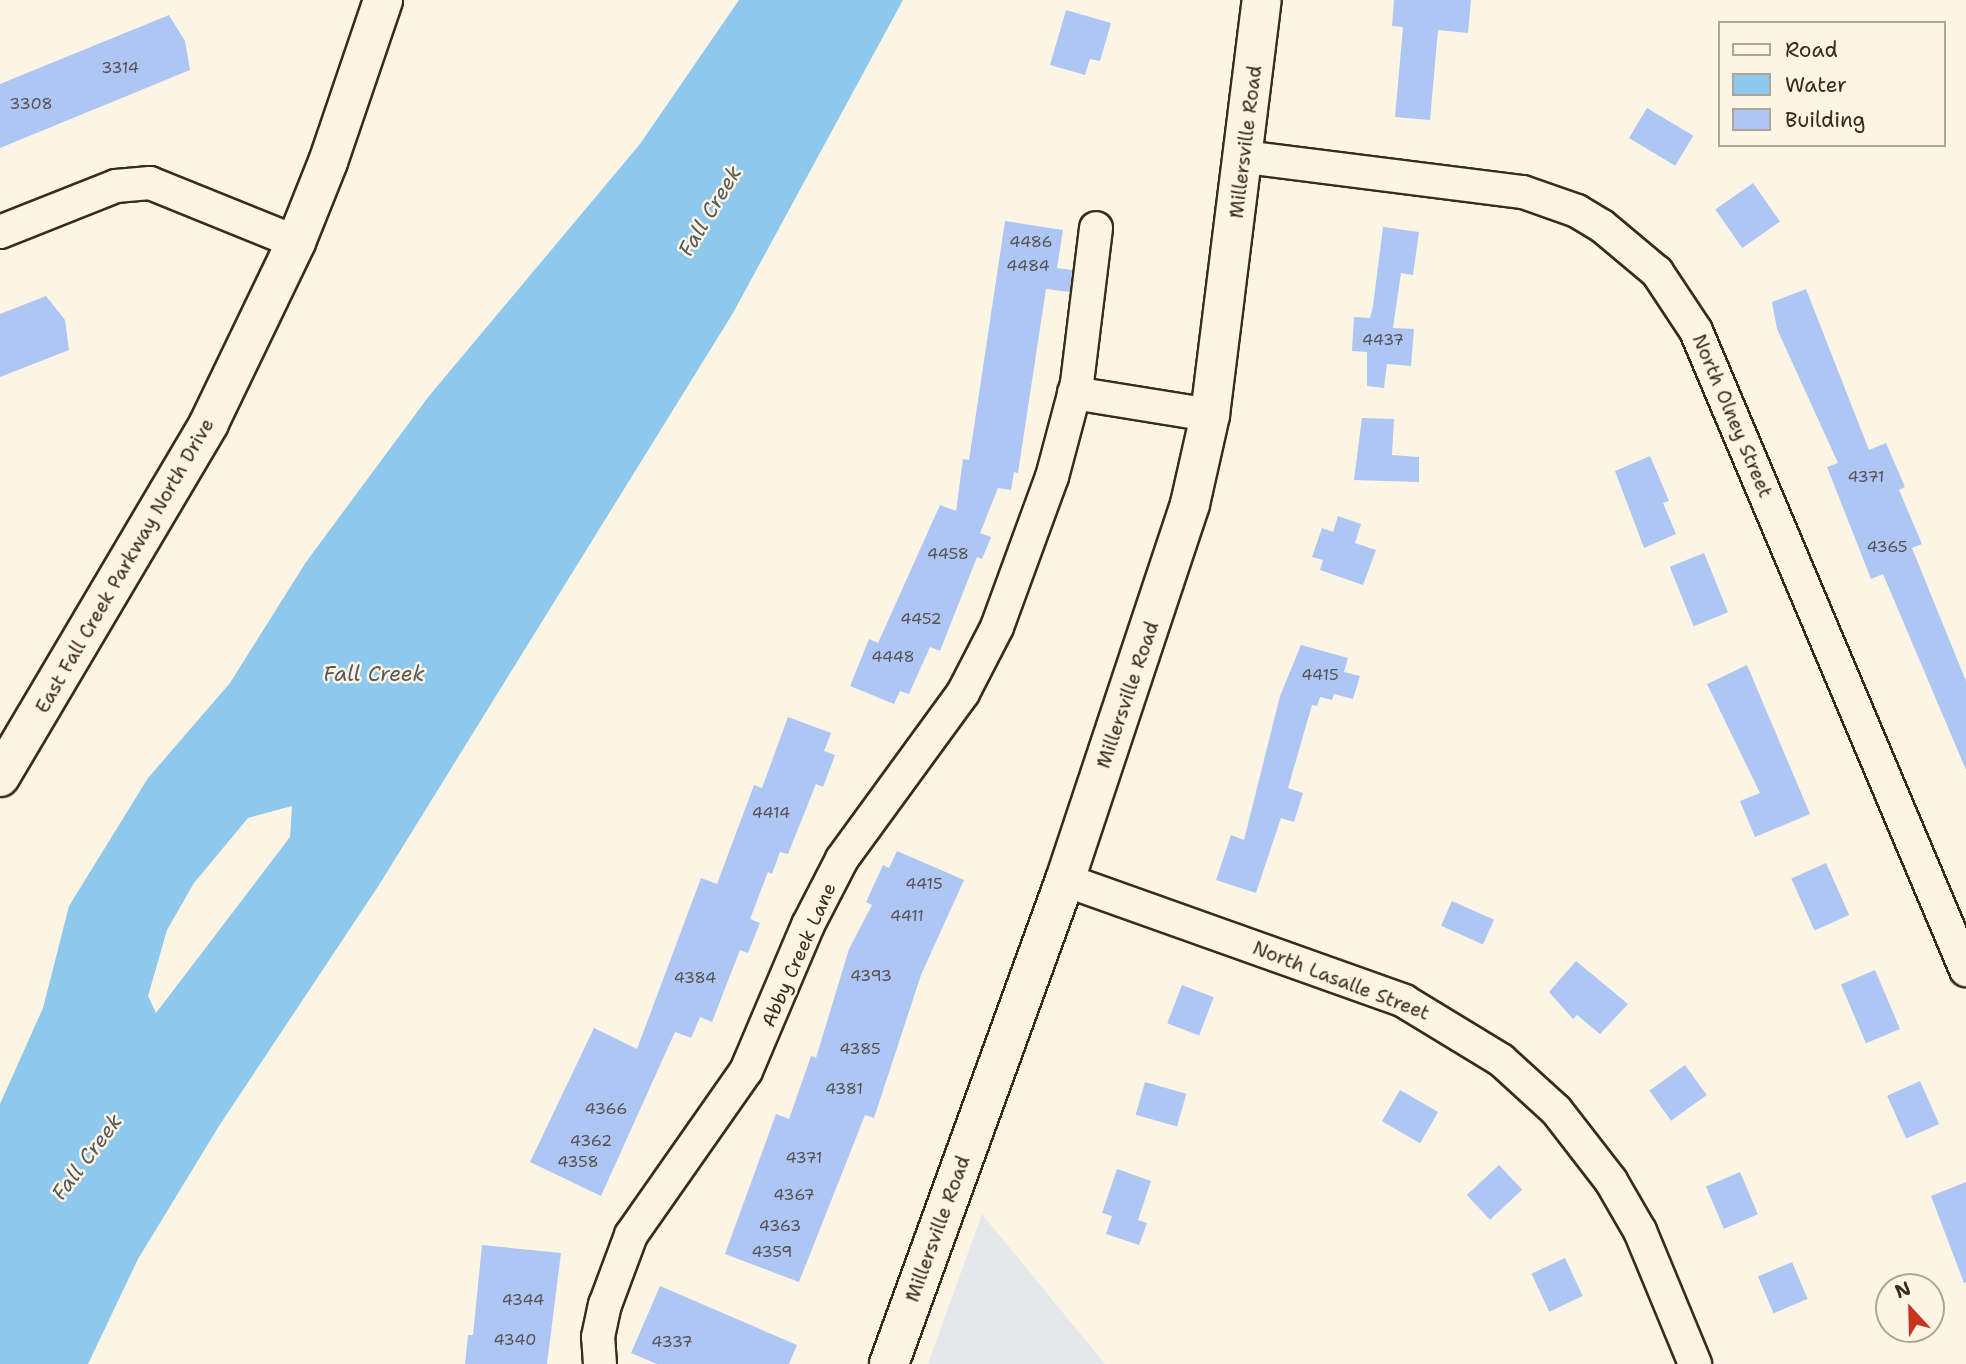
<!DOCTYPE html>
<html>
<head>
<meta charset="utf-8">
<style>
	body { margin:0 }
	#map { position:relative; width:1966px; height:1364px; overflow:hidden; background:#fcf5e5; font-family:"Shantell Sans",sans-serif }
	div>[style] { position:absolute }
	.built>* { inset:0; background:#e5e7ea }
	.water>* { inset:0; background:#8ec8ed }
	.building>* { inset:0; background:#aec6f4; transform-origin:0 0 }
	.roads { filter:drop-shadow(2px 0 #3b2a1e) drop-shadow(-2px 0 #3b2a1e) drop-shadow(0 2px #3b2a1e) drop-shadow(0 -2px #3b2a1e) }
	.minor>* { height:32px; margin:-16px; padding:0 16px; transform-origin:16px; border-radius:16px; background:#fcf5e5 }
	.tertiary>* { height:38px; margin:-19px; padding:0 19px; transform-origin:19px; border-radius:19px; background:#fcf5e5 }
	.secondary>* { height:38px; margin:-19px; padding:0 19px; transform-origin:19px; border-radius:19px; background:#fcf5e5 }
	span { translate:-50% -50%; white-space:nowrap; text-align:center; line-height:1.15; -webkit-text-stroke:5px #fcf5e5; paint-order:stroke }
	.number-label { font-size:16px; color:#585154 }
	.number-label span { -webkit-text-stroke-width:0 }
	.street-label { font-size:19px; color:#3b2a1e }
	.water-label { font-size:21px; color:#54595c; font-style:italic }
	.legend { position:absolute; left:1718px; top:21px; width:228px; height:126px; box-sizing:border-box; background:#fcf5e5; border:2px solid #afa495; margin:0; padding:9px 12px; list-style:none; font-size:21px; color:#3b2a1e }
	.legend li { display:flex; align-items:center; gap:14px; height:35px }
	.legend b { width:35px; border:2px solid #afa495 }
	.north { position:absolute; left:1875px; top:1273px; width:70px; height:70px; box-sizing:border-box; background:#fcf5e5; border:2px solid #afa495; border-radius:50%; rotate:338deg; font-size:19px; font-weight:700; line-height:28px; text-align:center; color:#3b2a1e }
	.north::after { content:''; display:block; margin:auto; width:24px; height:32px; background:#c8321e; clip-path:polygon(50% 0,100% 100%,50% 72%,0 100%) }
</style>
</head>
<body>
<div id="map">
	<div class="built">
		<div style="clip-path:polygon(982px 1214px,1105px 1364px,928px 1364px)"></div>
	</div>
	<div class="water">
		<div style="clip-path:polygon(evenodd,739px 0,903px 0,733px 313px,379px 885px,219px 1126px,138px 1259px,88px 1364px,0 1364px,0 1104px,43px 1008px,69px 906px,148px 778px,230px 683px,306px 562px,429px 396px,640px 144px,739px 0,292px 806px,290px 837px,156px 1013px,148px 996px,167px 930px,194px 883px,248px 818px,292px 806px)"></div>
	</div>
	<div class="building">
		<div style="clip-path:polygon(1394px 0,1471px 0,1468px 33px,1438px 30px,1430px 120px,1395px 117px,1403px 27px,1392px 26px)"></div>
		<div style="clip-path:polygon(1066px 10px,1111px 23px,1100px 61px,1090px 59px,1085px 75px,1050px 65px)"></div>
		<div style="clip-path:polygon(169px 15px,185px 41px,190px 70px,0 148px,0 84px)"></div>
		<div style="left:1647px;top:108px;width:54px;height:35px;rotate:31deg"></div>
		<div style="left:1753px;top:183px;width:47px;height:46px;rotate:55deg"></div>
		<div style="clip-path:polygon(1005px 221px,1063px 230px,1057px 268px,1072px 270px,1070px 292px,1046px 289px,1018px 473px,1014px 472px,1011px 490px,998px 488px,980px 533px,991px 537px,982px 559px,977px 557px,940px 651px,930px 647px,909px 694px,900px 691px,894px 704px,850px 686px,869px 639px,878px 643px,940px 505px,956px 511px,963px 459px,969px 460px)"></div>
		<div style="clip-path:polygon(1383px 227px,1419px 232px,1413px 275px,1401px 273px,1393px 328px,1414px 329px,1411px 366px,1387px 364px,1384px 388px,1367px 386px,1367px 352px,1352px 351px,1354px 317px,1370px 318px,1373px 306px)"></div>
		<div style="clip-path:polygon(1806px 289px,1869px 450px,1886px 443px,1905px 487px,1899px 490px,1922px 544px,1912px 548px,1966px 681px,1966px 770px,1883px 574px,1871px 579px,1827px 467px,1838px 463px,1777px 329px,1772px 302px)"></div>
		<div style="clip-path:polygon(46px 296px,65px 320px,69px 350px,0 377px,0 314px)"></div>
		<div style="clip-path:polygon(1362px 418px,1394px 419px,1392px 455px,1419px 457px,1419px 482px,1354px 480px)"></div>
		<div style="clip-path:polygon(1650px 456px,1669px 501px,1663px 503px,1676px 534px,1644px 548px,1615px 471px)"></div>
		<div style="clip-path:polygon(1338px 516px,1361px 524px,1355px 543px,1376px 550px,1363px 585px,1320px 570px,1323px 560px,1312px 557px,1322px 528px,1333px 532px)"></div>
		<div style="left:1704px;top:553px;width:64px;height:37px;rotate:68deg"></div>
		<div style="clip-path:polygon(1301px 645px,1348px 658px,1344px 672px,1360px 676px,1353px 699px,1334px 694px,1332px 700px,1320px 697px,1317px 706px,1312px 705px,1288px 788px,1303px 793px,1294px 822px,1281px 818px,1256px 893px,1216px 880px,1231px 835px,1244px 840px,1280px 696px)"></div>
		<div style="clip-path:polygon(1747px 665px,1810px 814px,1755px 837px,1740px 801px,1760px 793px,1707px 684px)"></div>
		<div style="clip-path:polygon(788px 717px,831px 733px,824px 751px,835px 755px,823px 787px,816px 784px,788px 854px,780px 852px,772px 874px,768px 872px,750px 919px,760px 923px,748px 953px,740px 950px,712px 1022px,700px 1017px,691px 1038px,675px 1032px,601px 1196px,530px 1162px,594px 1028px,637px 1049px,701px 878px,717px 884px,754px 785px,762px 788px)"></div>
		<div style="clip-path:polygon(897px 851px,964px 880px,921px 975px,874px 1118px,865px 1115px,799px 1282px,725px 1254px,776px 1114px,789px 1119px,811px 1056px,816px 1058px,849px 949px,872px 905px,866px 902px,883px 865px,889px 868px)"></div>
		<div style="left:1826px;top:863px;width:57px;height:38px;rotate:66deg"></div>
		<div style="left:1452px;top:901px;width:46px;height:27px;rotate:24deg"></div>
		<div style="clip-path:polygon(1576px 961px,1628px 1004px,1600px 1034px,1577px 1015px,1573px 1019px,1549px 992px)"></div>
		<div style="left:1875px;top:970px;width:64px;height:37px;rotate:67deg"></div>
		<div style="left:1182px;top:985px;width:34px;height:41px;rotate:21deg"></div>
		<div style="left:1685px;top:1065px;width:37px;height:44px;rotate:54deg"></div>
		<div style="left:1920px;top:1081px;width:47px;height:36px;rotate:66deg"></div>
		<div style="left:1145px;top:1082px;width:43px;height:34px;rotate:16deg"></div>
		<div style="left:1400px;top:1090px;width:44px;height:36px;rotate:30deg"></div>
		<div style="left:1499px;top:1165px;width:34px;height:44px;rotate:47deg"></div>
		<div style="clip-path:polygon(1117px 1169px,1151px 1181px,1138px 1220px,1147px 1223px,1139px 1245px,1106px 1234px,1112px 1216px,1102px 1213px)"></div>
		<div style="left:1740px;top:1172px;width:46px;height:37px;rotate:67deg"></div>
		<div style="clip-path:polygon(1966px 1182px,1966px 1282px,1964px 1283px,1931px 1196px)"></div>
		<div style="clip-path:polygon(482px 1245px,561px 1253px,547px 1364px,465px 1364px,468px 1335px,473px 1335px)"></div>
		<div style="left:1565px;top:1258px;width:42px;height:37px;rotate:65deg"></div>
		<div style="left:1792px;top:1262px;width:40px;height:37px;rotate:67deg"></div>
		<div style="clip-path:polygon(660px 1286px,797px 1345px,789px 1364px,657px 1364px,631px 1353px)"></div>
	</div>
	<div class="roads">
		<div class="minor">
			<div style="left:1245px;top:157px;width:280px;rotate:7.2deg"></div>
			<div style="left:1523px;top:192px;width:57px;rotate:19.4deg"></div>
			<div style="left:1577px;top:211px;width:29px;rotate:31deg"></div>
			<div style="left:1602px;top:226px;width:72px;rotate:39.9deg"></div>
			<div style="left:1657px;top:272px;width:71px;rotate:56.5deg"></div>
			<div style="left:1696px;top:331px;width:694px;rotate:67.09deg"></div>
			<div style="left:0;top:232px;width:125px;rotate:-21.6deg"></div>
			<div style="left:116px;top:186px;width:34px;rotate:-5deg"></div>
			<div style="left:150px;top:183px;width:157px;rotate:22deg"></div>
			<div style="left:1074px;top:393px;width:138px;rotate:9.2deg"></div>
			<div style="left:1065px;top:880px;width:360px;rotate:19.6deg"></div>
			<div style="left:1404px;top:1001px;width:114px;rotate:31.3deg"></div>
			<div style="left:1501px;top:1060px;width:74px;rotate:42.3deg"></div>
			<div style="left:1556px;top:1110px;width:90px;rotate:52.2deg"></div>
			<div style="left:1611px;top:1181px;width:58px;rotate:59.9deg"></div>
			<div style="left:1640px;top:1231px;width:144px;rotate:67.5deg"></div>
			<div style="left:600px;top:1364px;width:27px;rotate:-94deg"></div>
			<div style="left:598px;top:1337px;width:33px;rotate:-78deg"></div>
			<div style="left:605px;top:1305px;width:75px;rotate:-69.6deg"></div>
			<div style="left:631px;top:1235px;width:200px;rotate:-55deg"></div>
			<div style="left:746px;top:1071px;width:159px;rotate:-67deg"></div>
			<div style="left:808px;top:925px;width:74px;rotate:-62.7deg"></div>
			<div style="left:842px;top:859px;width:205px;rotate:-53.9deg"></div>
			<div style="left:963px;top:693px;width:74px;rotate:-62.7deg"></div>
			<div style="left:997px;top:627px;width:160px;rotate:-69.9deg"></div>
			<div style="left:1052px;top:477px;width:97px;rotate:-75.1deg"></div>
			<div style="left:1077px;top:383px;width:156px;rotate:-83deg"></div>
		</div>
		<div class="tertiary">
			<div style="left:889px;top:1364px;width:515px;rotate:-70.02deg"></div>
			<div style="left:1065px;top:880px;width:396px;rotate:-71.6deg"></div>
			<div style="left:1190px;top:504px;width:91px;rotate:-77.3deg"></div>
			<div style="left:1210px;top:415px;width:418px;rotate:-82.9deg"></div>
		</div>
		<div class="secondary">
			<div style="left:0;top:777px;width:411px;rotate:-59.4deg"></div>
			<div style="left:209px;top:423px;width:201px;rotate:-64.3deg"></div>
			<div style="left:296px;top:242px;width:86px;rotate:-68.2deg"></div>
			<div style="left:328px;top:162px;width:171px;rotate:-71.2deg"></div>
		</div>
	</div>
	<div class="number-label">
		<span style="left:120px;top:68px">3314</span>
		<span style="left:31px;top:104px">3308</span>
		<span style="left:1031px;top:242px">4486</span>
		<span style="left:1028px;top:266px">4484</span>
		<span style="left:1383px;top:340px">4437</span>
		<span style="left:1866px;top:477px">4371</span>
		<span style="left:1887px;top:547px">4365</span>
		<span style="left:948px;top:554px">4458</span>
		<span style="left:921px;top:619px">4452</span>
		<span style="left:893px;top:657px">4448</span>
		<span style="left:1320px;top:675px">4415</span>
		<span style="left:771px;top:813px">4414</span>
		<span style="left:924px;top:884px">4415</span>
		<span style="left:907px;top:916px">4411</span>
		<span style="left:871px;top:976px">4393</span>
		<span style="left:695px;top:978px">4384</span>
		<span style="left:860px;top:1049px">4385</span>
		<span style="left:844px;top:1089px">4381</span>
		<span style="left:606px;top:1109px">4366</span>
		<span style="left:591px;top:1141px">4362</span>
		<span style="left:804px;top:1158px">4371</span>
		<span style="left:578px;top:1162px">4358</span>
		<span style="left:794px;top:1195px">4367</span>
		<span style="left:780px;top:1226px">4363</span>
		<span style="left:772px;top:1252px">4359</span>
		<span style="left:523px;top:1300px">4344</span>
		<span style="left:515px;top:1340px">4340</span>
		<span style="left:672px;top:1342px">4337</span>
	</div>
	<div class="street-label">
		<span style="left:1246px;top:142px;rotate:-83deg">Millersville Road</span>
		<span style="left:1732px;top:416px;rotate:67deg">North Olney Street</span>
		<span style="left:125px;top:566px;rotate:-60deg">East Fall Creek Parkway North Drive</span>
		<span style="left:1128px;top:695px;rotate:-71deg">Millersville Road</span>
		<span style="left:799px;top:955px;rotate:-66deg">Abby Creek Lane</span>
		<span style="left:1341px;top:981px;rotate:21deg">North Lasalle Street</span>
		<span style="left:938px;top:1229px;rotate:-70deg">Millersville Road</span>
	</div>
	<div class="water-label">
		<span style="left:710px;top:211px;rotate:-59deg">Fall Creek</span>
		<span style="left:374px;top:674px">Fall Creek</span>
		<span style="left:87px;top:1157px;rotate:-53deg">Fall Creek</span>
	</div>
	<ul class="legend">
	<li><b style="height:9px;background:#fcf5e5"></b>Road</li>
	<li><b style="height:19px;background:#8ec8ed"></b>Water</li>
	<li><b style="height:19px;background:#aec6f4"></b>Building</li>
	</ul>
	<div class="north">N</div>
</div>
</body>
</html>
